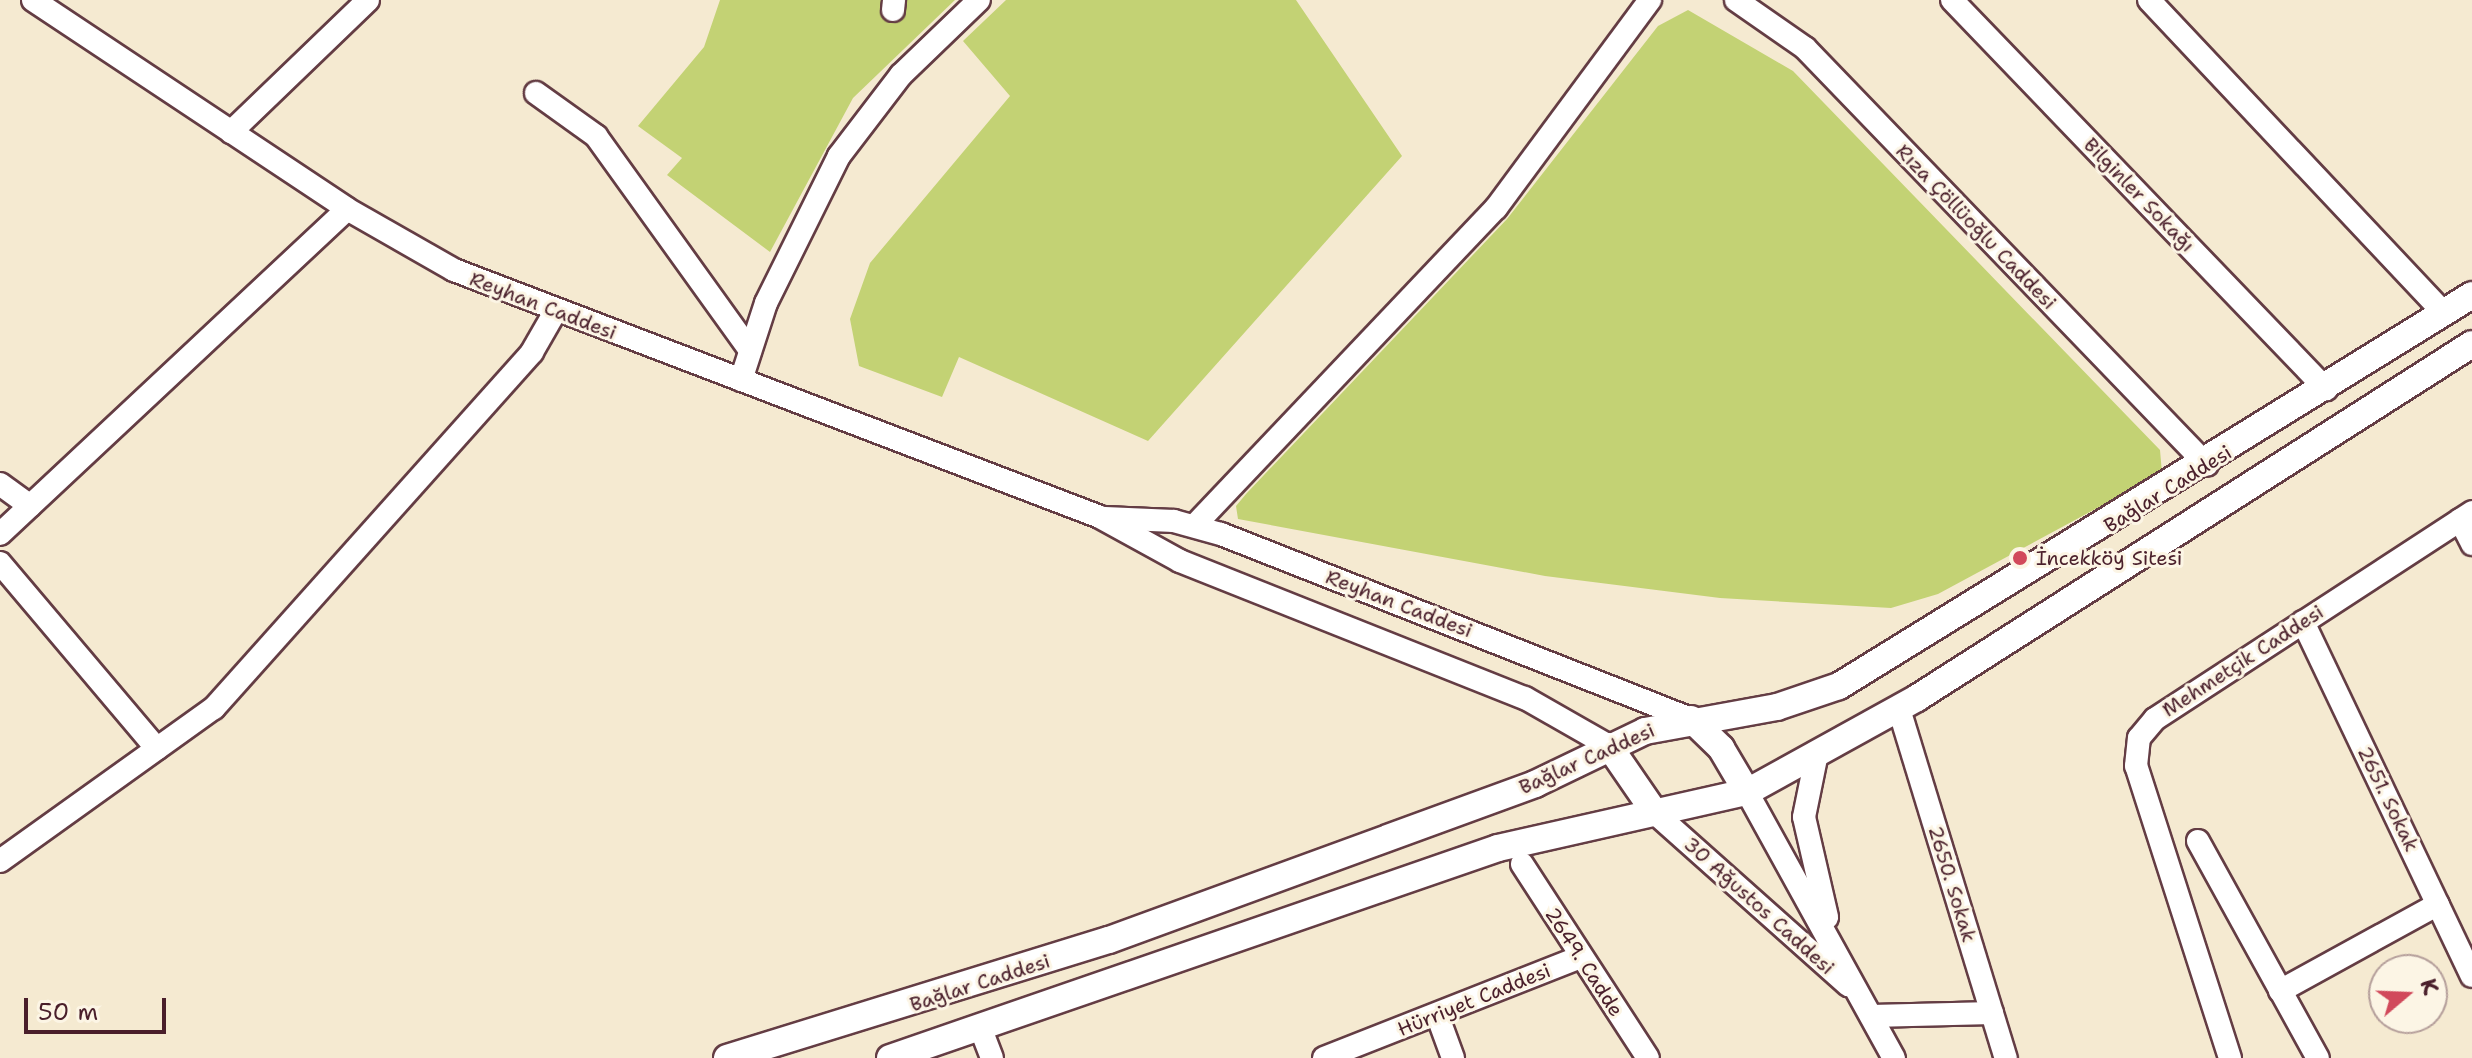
<!DOCTYPE html>
<html>
<head>
<meta charset="utf-8">
<style>
	body { margin:0 }
	#map { position:relative; width:2472px; height:1058px; overflow:hidden; background:#f5ead1; font-family:"Shantell Sans",sans-serif }
	div>[style] { position:absolute }
	.green>* { inset:0; background:#c3d274 }
	.roads { filter:drop-shadow(2px 0 #643d44) drop-shadow(-2px 0 #643d44) drop-shadow(0 2px #643d44) drop-shadow(0 -2px #643d44) }
	.minor>* { height:22px; margin:-11px; padding:0 11px; transform-origin:11px; border-radius:11px; background:#fff }
	.major>* { height:26px; margin:-13px; padding:0 13px; transform-origin:13px; border-radius:13px; background:#fff }
	.dots>* { width:22px; height:22px; translate:-50% -50%; box-sizing:border-box; border:4px solid #fcf5e5; border-radius:50% }
	span { translate:-50% -50%; white-space:nowrap; text-align:center; line-height:1.15; -webkit-text-stroke:6px #fcf5e5; paint-order:stroke }
	.street-label { font-size:20px; color:#4a1f2b }
	.poi-label { font-size:20px; color:#4a1f2b }
	.left { translate:0 -50%; text-align:left }
	.north { position:absolute; left:2368px; top:954px; width:80px; height:80px; box-sizing:border-box; background:#fcf5e5; border:2px solid #b59f9b; border-radius:50%; rotate:71deg; font-size:22px; font-weight:700; line-height:32px; text-align:center; color:#4a1f2b }
	.north::after { content:''; display:block; margin:auto; width:28px; height:36px; background:#d1495b; clip-path:polygon(50% 0,100% 100%,50% 72%,0 100%) }
	.scale { position:absolute; left:24px; top:998px; width:142px; height:36px; box-sizing:border-box; border:4px solid #4a1f2b; border-top:0; padding-left:10px; font-size:24px; line-height:28px; white-space:nowrap; color:#4a1f2b; -webkit-text-stroke:6px #fcf5e5; paint-order:stroke }
</style>
</head>
<body>
<div id="map">
	<div class="green">
		<div style="clip-path:polygon(720px 0,955px 0,853px 98px,770px 252px,667px 175px,682px 158px,638px 126px,704px 47px)"></div>
		<div style="clip-path:polygon(1006px 0,1296px 0,1402px 156px,1148px 441px,959px 357px,942px 397px,859px 366px,850px 319px,870px 263px,1010px 96px,963px 41px)"></div>
		<div style="clip-path:polygon(1688px 10px,1793px 71px,2160px 450px,2162px 473px,1938px 594px,1891px 608px,1720px 598px,1545px 576px,1238px 519px,1236px 506px,1246px 494px,1507px 219px,1658px 26px)"></div>
	</div>
	<div class="roads">
		<div class="minor">
			<div style="left:33px;top:0;width:377px;rotate:33.6deg"></div>
			<div style="left:347px;top:209px;width:123px;rotate:29.7deg"></div>
			<div style="left:454px;top:270px;width:692px;rotate:20.92deg"></div>
			<div style="left:1100px;top:517px;width:91px;rotate:28.8deg"></div>
			<div style="left:1180px;top:561px;width:371px;rotate:21.7deg"></div>
			<div style="left:1525px;top:698px;width:97px;rotate:29.7deg"></div>
			<div style="left:1736px;top:0;width:84px;rotate:34.8deg"></div>
			<div style="left:1805px;top:48px;width:579px;rotate:46.05deg"></div>
			<div style="left:1952px;top:0;width:540px;rotate:46.13deg"></div>
			<div style="left:2149px;top:0;width:430px;rotate:46.7deg"></div>
			<div style="left:893px;top:10px;width:10px;rotate:-84deg"></div>
			<div style="left:536px;top:93px;width:74px;rotate:35.6deg"></div>
			<div style="left:596px;top:136px;width:264px;rotate:54.3deg"></div>
			<div style="left:231px;top:132px;width:190px;rotate:-43.9deg"></div>
			<div style="left:741px;top:380px;width:81px;rotate:-72deg"></div>
			<div style="left:766px;top:303px;width:164px;rotate:-63.6deg"></div>
			<div style="left:839px;top:156px;width:102px;rotate:-52.6deg"></div>
			<div style="left:901px;top:75px;width:108px;rotate:-43.9deg"></div>
			<div style="left:0;top:484px;width:37px;rotate:36deg"></div>
			<div style="left:1105px;top:518px;width:69px;rotate:2.5deg"></div>
			<div style="left:1174px;top:521px;width:49px;rotate:15.5deg"></div>
			<div style="left:1221px;top:534px;width:505px;rotate:21.49deg"></div>
			<div style="left:2460px;top:520px;width:27px;rotate:63deg"></div>
			<div style="left:1195px;top:525px;width:437px;rotate:-46.5deg"></div>
			<div style="left:1496px;top:208px;width:259px;rotate:-53.5deg"></div>
			<div style="left:0;top:534px;width:475px;rotate:-43.1deg"></div>
			<div style="left:0;top:563px;width:243px;rotate:49.8deg"></div>
			<div style="left:2303px;top:622px;width:392px;rotate:64.5deg"></div>
			<div style="left:1899px;top:709px;width:365px;rotate:73deg"></div>
			<div style="left:1816px;top:758px;width:60px;rotate:101.5deg"></div>
			<div style="left:1804px;top:817px;width:103px;rotate:77deg"></div>
			<div style="left:1747px;top:792px;width:304px;rotate:61.1deg"></div>
			<div style="left:1655px;top:813px;width:259px;rotate:41.7deg"></div>
			<div style="left:2198px;top:841px;width:248px;rotate:61.1deg"></div>
			<div style="left:0;top:861px;width:263px;rotate:-35.6deg"></div>
			<div style="left:214px;top:708px;width:477px;rotate:-48.2deg"></div>
			<div style="left:532px;top:352px;width:46px;rotate:-60.1deg"></div>
			<div style="left:1522px;top:864px;width:231px;rotate:57deg"></div>
			<div style="left:2280px;top:991px;width:180px;rotate:-28.8deg"></div>
			<div style="left:1872px;top:1016px;width:120px;rotate:-1.4deg"></div>
			<div style="left:1438px;top:1017px;width:44px;rotate:69.9deg"></div>
			<div style="left:982px;top:1032px;width:28px;rotate:69deg"></div>
			<div style="left:1324px;top:1058px;width:273px;rotate:-21.5deg"></div>
			<div style="left:2230px;top:1058px;width:307px;rotate:-107.8deg"></div>
			<div style="left:2136px;top:766px;width:28px;rotate:-84deg"></div>
			<div style="left:2139px;top:738px;width:25px;rotate:-50deg"></div>
			<div style="left:2155px;top:719px;width:379px;rotate:-33.1deg"></div>
		</div>
		<div class="major">
			<div style="left:1691px;top:719px;width:42px;rotate:44deg"></div>
			<div style="left:1721px;top:748px;width:51px;rotate:59.4deg"></div>
			<div style="left:1609px;top:746px;width:81px;rotate:55.5deg"></div>
			<div style="left:727px;top:1058px;width:400px;rotate:-17.2deg"></div>
			<div style="left:1109px;top:940px;width:454px;rotate:-20.1deg"></div>
			<div style="left:1535px;top:784px;width:122px;rotate:-25.7deg"></div>
			<div style="left:1645px;top:731px;width:134px;rotate:-10.3deg"></div>
			<div style="left:1777px;top:707px;width:65px;rotate:-18.7deg"></div>
			<div style="left:1839px;top:686px;width:744px;rotate:-31.7deg"></div>
			<div style="left:890px;top:1058px;width:643px;rotate:-19.05deg"></div>
			<div style="left:1498px;top:848px;width:255px;rotate:-12.7deg"></div>
			<div style="left:1747px;top:792px;width:194px;rotate:-28.9deg"></div>
			<div style="left:1917px;top:698px;width:658px;rotate:-32.53deg"></div>
		</div>
	</div>
	<div class="dots">
		<div style="left:2020px;top:558px;background:#d1495b"></div>
	</div>
	<div class="street-label">
		<span style="left:2139px;top:195px;rotate:46deg">Bilginler Sokağı</span>
		<span style="left:1976px;top:227px;rotate:46deg">Rıza Çöllüoğlu Caddesi</span>
		<span style="left:543px;top:306px;rotate:21deg">Reyhan Caddesi</span>
		<span style="left:2168px;top:489px;rotate:-32deg">Bağlar Caddesi</span>
		<span style="left:1399px;top:604px;rotate:21deg">Reyhan Caddesi</span>
		<span style="left:2243px;top:661px;rotate:-33deg">Mehmetçik Caddesi</span>
		<span style="left:1587px;top:759px;rotate:-24deg">Bağlar Caddesi</span>
		<span style="left:2388px;top:799px;rotate:64deg">2651. Sokak</span>
		<span style="left:1952px;top:884px;rotate:73deg">2650. Sokak</span>
		<span style="left:1759px;top:906px;rotate:42deg">30 Ağustos Caddesi</span>
		<span style="left:1584px;top:962px;rotate:57deg">2649. Cadde</span>
		<span style="left:980px;top:983px;rotate:-18deg">Bağlar Caddesi</span>
		<span style="left:1474px;top:1000px;rotate:-22deg">Hürriyet Caddesi</span>
	</div>
	<div class="poi-label">
		<span class="left" style="left:2036px;top:558px">İncekköy Sitesi</span>
	</div>
	<div class="north">K</div>
	<div class="scale">50 m</div>
</div>
</body>
</html>
